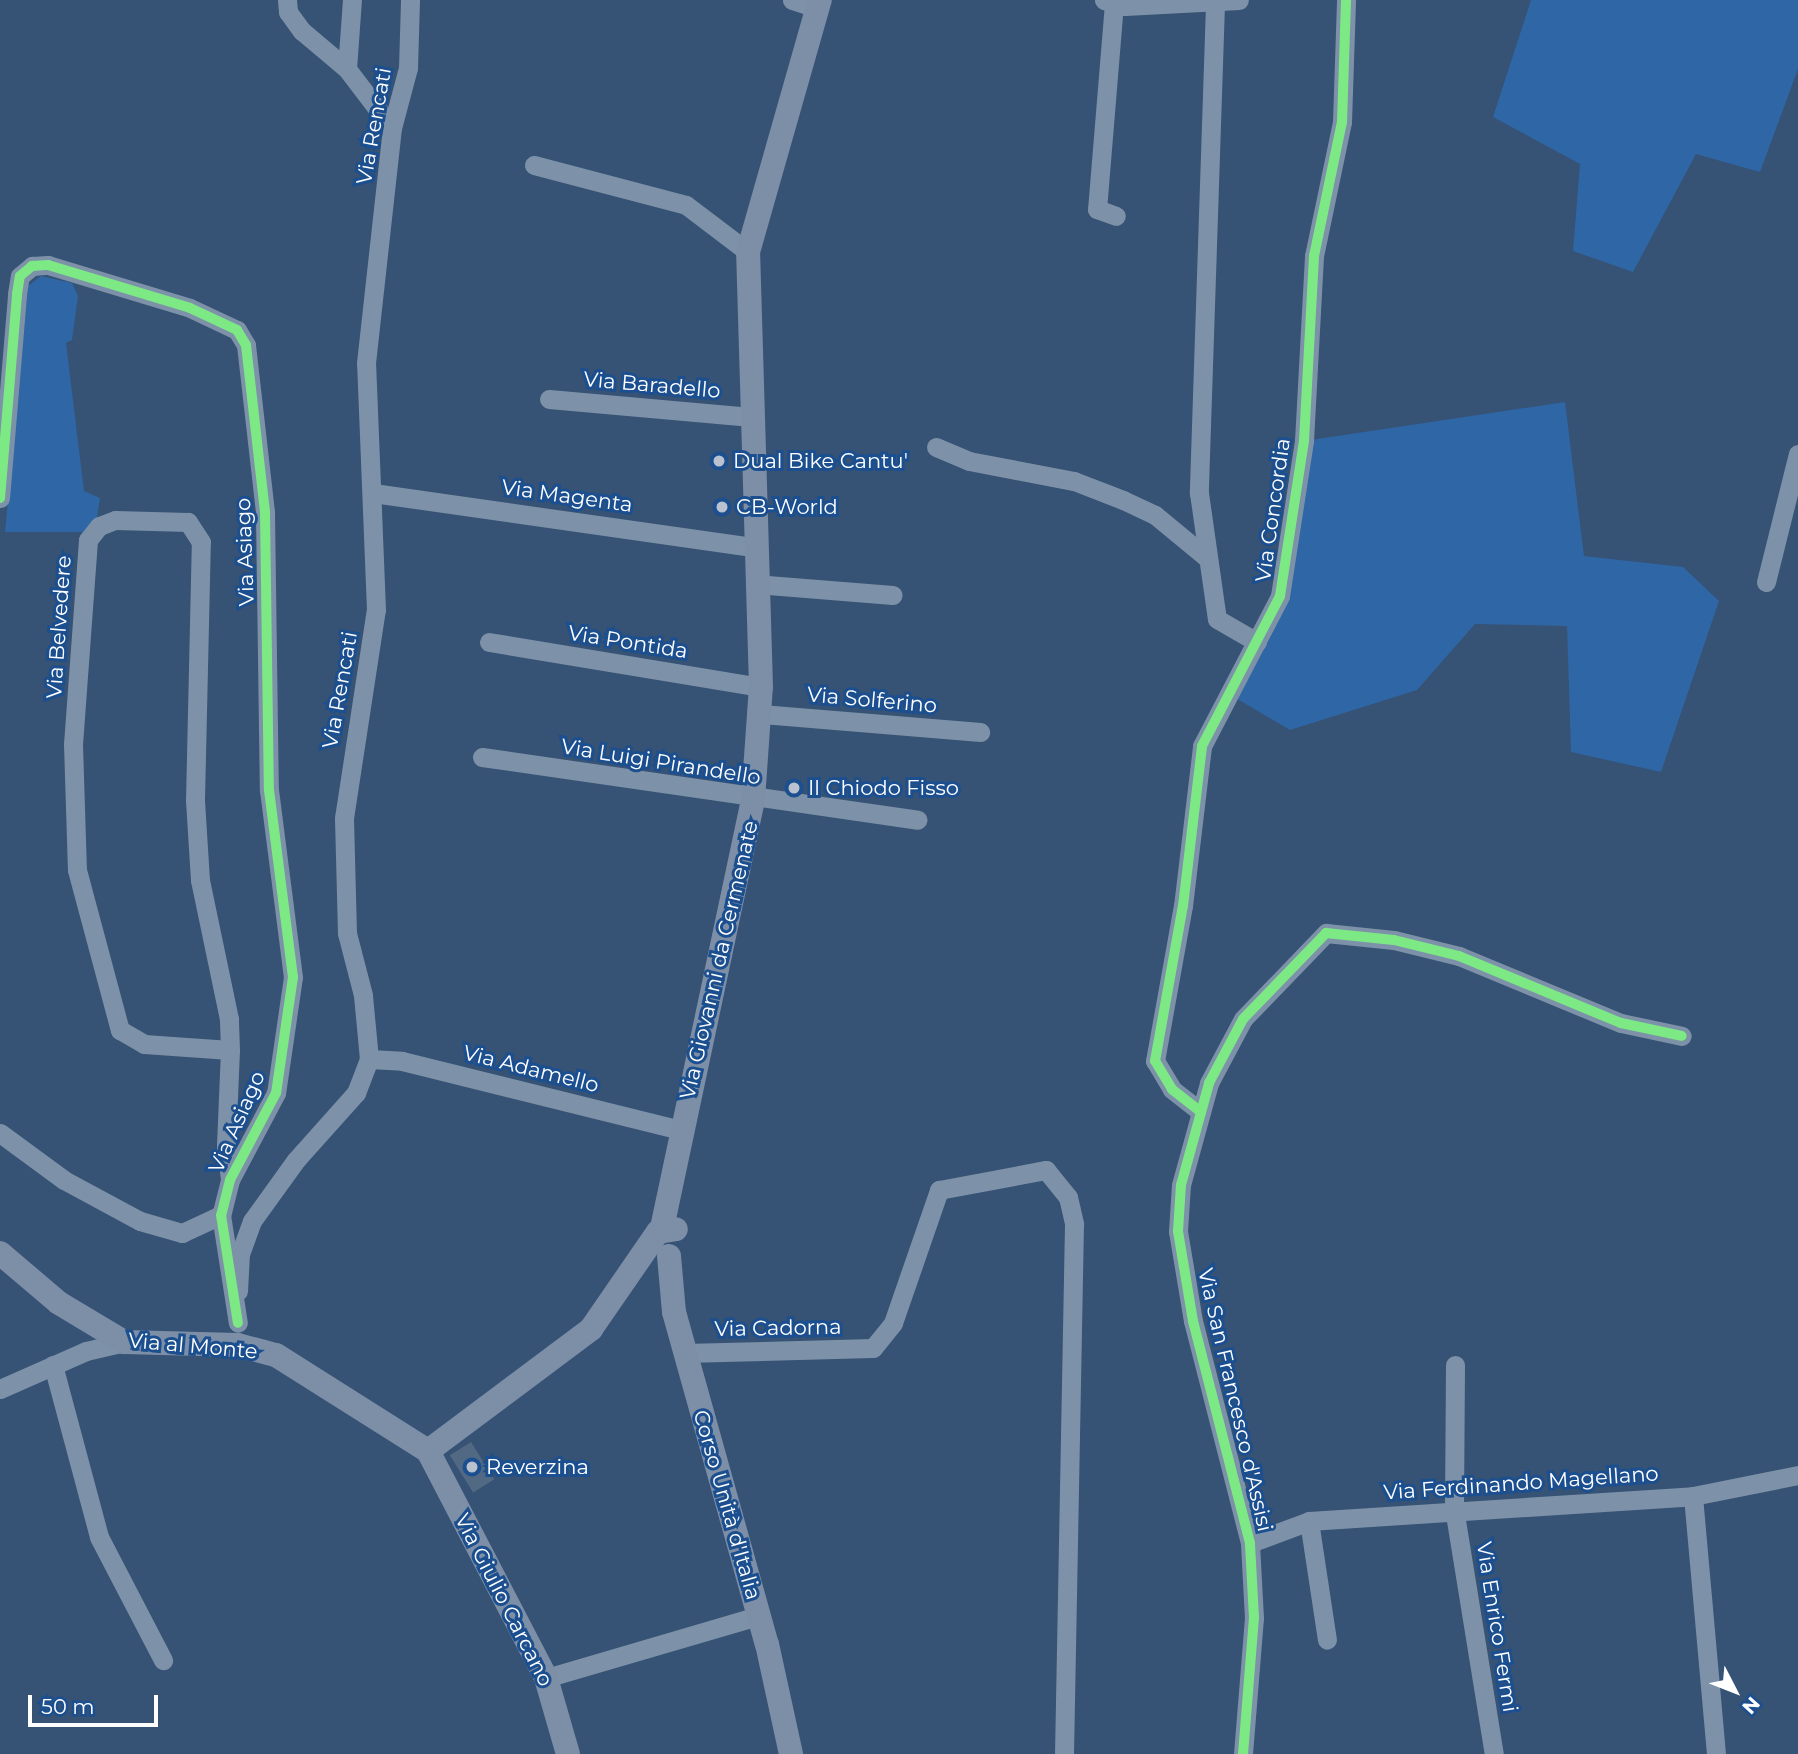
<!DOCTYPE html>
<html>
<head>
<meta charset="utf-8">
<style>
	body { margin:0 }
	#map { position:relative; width:1798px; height:1754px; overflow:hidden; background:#365274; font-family:Montserrat,sans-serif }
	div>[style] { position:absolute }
	.green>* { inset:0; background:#2f66a5 }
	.building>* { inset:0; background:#526984; transform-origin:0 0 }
	.minor>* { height:19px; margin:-9.5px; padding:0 9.5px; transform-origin:9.5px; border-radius:9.5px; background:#7d92a8 }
	.major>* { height:24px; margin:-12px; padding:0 12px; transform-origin:12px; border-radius:12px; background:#7d8ea7 }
	.cycleway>* { height:10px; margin:-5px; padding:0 5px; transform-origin:5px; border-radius:5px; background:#7ce984 }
	.dots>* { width:19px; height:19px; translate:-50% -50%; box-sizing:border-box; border:4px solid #1b4f8f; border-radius:50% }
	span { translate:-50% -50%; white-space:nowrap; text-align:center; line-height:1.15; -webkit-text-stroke:6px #1b4f8f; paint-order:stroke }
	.street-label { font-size:21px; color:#fff }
	.poi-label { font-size:21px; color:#fff }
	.left { translate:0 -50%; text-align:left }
	.north { position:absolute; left:1700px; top:1656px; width:70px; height:70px; -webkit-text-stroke:5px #1b4f8f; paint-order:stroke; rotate:132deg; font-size:19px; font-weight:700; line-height:28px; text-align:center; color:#fff }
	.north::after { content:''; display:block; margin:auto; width:24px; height:32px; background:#fff; clip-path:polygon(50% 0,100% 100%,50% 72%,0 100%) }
	.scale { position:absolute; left:28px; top:1695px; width:130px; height:32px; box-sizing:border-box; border:4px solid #fff; border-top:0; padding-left:9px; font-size:21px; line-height:24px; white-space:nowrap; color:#fff; -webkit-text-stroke:5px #1b4f8f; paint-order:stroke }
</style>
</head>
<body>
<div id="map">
	<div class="green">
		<div style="clip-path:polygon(1531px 0,1798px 0,1798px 69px,1760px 172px,1696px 154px,1633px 272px,1573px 251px,1580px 164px,1493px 117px)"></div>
		<div style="clip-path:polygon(41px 276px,72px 283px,78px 296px,72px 340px,66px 343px,84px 491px,100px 498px,97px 517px,83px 532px,5px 532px,28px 286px)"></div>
		<div style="clip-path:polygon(1565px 402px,1584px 556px,1683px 567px,1719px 601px,1661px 772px,1571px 752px,1567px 626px,1475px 624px,1417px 690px,1290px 730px,1229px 694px,1280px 595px,1304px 441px)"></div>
	</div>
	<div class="building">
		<div style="left:471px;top:1442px;width:44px;height:25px;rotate:58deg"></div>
	</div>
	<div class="minor">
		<div style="left:287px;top:0;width:12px;rotate:85deg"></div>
		<div style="left:288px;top:12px;width:24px;rotate:54deg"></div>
		<div style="left:302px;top:31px;width:59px;rotate:40.2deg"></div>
		<div style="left:347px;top:69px;width:74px;rotate:52.7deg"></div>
		<div style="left:792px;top:0;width:26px;rotate:18deg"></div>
		<div style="left:1104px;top:0;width:22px;rotate:16deg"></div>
		<div style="left:1125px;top:6px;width:114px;rotate:-3deg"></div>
		<div style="left:1114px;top:3px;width:207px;rotate:94.7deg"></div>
		<div style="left:1097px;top:209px;width:20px;rotate:20deg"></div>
		<div style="left:1215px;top:4px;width:489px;rotate:91.9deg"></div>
		<div style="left:1199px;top:493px;width:127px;rotate:81.9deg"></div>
		<div style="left:1217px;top:619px;width:46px;rotate:29.9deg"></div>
		<div style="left:347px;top:69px;width:69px;rotate:-85.9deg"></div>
		<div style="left:534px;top:165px;width:157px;rotate:14.7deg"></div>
		<div style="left:686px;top:205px;width:78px;rotate:37.2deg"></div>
		<div style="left:549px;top:399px;width:203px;rotate:5.1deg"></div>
		<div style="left:936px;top:447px;width:36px;rotate:23deg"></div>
		<div style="left:969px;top:461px;width:107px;rotate:10.8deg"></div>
		<div style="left:1074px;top:481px;width:53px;rotate:21.2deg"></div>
		<div style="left:1123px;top:500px;width:35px;rotate:25deg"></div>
		<div style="left:1155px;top:515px;width:66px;rotate:39.5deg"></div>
		<div style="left:373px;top:493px;width:385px;rotate:8.1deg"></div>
		<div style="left:0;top:498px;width:205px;rotate:-85.2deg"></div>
		<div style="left:17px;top:294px;width:18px;rotate:-81deg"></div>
		<div style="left:20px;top:276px;width:16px;rotate:-40deg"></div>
		<div style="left:32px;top:266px;width:16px;rotate:-4deg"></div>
		<div style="left:48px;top:265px;width:148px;rotate:16.8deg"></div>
		<div style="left:190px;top:308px;width:52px;rotate:25.1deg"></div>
		<div style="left:237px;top:330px;width:17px;rotate:59deg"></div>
		<div style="left:246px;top:345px;width:169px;rotate:83.5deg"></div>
		<div style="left:265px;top:513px;width:277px;rotate:89.2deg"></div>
		<div style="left:269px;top:790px;width:189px;rotate:82.7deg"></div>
		<div style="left:293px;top:977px;width:117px;rotate:98.3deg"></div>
		<div style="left:276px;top:1093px;width:98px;rotate:117.9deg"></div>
		<div style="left:230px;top:1180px;width:36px;rotate:104deg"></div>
		<div style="left:221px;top:1215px;width:109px;rotate:81.1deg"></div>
		<div style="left:1766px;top:582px;width:132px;rotate:-76deg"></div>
		<div style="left:756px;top:584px;width:137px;rotate:4.6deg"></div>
		<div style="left:489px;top:642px;width:276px;rotate:9.4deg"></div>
		<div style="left:761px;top:714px;width:220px;rotate:4.7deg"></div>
		<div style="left:482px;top:757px;width:440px;rotate:8.2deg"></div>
		<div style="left:369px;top:1059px;width:33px;rotate:3deg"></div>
		<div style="left:402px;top:1061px;width:286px;rotate:13.9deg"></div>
		<div style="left:1201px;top:1112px;width:37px;rotate:-142deg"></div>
		<div style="left:1172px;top:1089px;width:33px;rotate:-121deg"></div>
		<div style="left:1155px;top:1061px;width:158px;rotate:-79.8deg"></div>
		<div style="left:1183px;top:906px;width:161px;rotate:-83.2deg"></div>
		<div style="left:1202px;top:746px;width:169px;rotate:-62.5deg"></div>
		<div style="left:1280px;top:596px;width:157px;rotate:-81.2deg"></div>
		<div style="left:1304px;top:441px;width:185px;rotate:-86.9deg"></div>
		<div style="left:1314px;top:256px;width:137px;rotate:-78.2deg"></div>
		<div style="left:1342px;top:122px;width:122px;rotate:-88.1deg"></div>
		<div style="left:0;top:1133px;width:79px;rotate:36.3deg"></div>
		<div style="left:64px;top:1180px;width:86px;rotate:28.3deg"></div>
		<div style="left:140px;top:1221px;width:44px;rotate:15.9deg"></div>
		<div style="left:182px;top:1233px;width:43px;rotate:-24.8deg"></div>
		<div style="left:230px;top:1179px;width:34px;rotate:-97deg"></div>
		<div style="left:226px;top:1145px;width:95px;rotate:-87.6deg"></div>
		<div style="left:230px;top:1050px;width:31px;rotate:-92deg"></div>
		<div style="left:229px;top:1019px;width:142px;rotate:-101.8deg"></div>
		<div style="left:200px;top:880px;width:80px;rotate:-93.6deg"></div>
		<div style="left:195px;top:800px;width:258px;rotate:-88.7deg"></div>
		<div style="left:201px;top:542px;width:24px;rotate:-123deg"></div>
		<div style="left:188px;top:522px;width:73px;rotate:-178.4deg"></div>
		<div style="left:115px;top:520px;width:17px;rotate:159deg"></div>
		<div style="left:99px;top:526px;width:18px;rotate:128deg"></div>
		<div style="left:88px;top:540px;width:205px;rotate:94.2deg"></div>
		<div style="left:73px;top:744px;width:126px;rotate:88.2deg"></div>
		<div style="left:77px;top:870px;width:166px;rotate:75deg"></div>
		<div style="left:120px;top:1030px;width:28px;rotate:30deg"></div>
		<div style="left:144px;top:1044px;width:86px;rotate:4deg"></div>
		<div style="left:238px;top:1291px;width:37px;rotate:-87deg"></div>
		<div style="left:240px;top:1254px;width:35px;rotate:-70deg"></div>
		<div style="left:252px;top:1221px;width:75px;rotate:-54.2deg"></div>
		<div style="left:296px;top:1160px;width:90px;rotate:-48.2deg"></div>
		<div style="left:356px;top:1093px;width:36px;rotate:-69deg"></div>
		<div style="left:369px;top:1059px;width:64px;rotate:-95.4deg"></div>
		<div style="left:363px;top:995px;width:64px;rotate:-104.5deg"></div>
		<div style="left:347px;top:933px;width:115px;rotate:-91.5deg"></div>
		<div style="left:344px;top:818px;width:210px;rotate:-81.3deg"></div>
		<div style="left:376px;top:610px;width:247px;rotate:-92.3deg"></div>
		<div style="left:366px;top:363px;width:236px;rotate:-83.7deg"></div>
		<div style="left:392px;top:128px;width:62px;rotate:-75.1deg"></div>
		<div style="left:408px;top:68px;width:68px;rotate:-88.3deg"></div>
		<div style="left:684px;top:1353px;width:189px;rotate:-1.5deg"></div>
		<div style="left:873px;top:1348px;width:32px;rotate:-51deg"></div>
		<div style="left:893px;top:1323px;width:141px;rotate:-70.9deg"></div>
		<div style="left:939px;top:1190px;width:109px;rotate:-10.6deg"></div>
		<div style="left:1046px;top:1170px;width:35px;rotate:51deg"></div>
		<div style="left:1068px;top:1197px;width:28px;rotate:77deg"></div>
		<div style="left:1074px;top:1224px;width:530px;rotate:91.08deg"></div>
		<div style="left:53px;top:1365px;width:178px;rotate:75deg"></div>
		<div style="left:99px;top:1537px;width:139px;rotate:62.5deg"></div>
		<div style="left:1455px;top:1365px;width:143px;rotate:90.4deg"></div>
		<div style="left:1454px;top:1508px;width:249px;rotate:80.8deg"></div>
		<div style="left:0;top:1389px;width:94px;rotate:-23.8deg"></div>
		<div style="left:86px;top:1351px;width:39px;rotate:-13deg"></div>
		<div style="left:1693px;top:1496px;width:259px;rotate:84.9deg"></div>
		<div style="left:1309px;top:1521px;width:120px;rotate:81.4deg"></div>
		<div style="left:1250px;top:1543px;width:63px;rotate:-20.4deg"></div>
		<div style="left:1309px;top:1521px;width:385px;rotate:-3.7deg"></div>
		<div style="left:1693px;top:1496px;width:107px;rotate:-11.3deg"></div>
		<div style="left:546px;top:1678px;width:221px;rotate:-16.3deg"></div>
		<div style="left:1243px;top:1754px;width:136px;rotate:-85.4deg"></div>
		<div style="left:1254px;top:1618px;width:75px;rotate:-93.1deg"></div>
		<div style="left:1250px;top:1543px;width:229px;rotate:-104.4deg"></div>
		<div style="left:1193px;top:1321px;width:91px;rotate:-99.5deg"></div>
		<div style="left:1178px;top:1231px;width:46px;rotate:-86.3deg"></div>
		<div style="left:1181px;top:1185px;width:106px;rotate:-74.6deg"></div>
		<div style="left:1209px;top:1083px;width:72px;rotate:-62deg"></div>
		<div style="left:1243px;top:1019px;width:120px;rotate:-46deg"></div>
		<div style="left:1326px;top:933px;width:68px;rotate:5.9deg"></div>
		<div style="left:1394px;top:940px;width:67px;rotate:13.8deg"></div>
		<div style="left:1459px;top:956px;width:175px;rotate:22.5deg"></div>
		<div style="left:1621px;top:1023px;width:62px;rotate:12deg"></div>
	</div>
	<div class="major">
		<div style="left:662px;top:1228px;width:438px;rotate:-78deg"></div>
		<div style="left:753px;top:800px;width:113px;rotate:-86deg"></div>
		<div style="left:761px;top:687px;width:435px;rotate:-91.7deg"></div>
		<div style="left:748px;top:252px;width:262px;rotate:-74.1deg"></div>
		<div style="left:0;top:1253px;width:77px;rotate:40.3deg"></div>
		<div style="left:59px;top:1303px;width:76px;rotate:31deg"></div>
		<div style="left:124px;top:1342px;width:114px;rotate:1.5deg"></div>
		<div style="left:238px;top:1345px;width:39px;rotate:15deg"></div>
		<div style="left:276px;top:1355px;width:180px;rotate:32.3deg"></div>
		<div style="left:428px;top:1451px;width:256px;rotate:62.5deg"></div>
		<div style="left:546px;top:1678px;width:79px;rotate:73.9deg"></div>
		<div style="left:669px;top:1256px;width:56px;rotate:84.9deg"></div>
		<div style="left:674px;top:1312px;width:345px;rotate:74.4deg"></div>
		<div style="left:767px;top:1644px;width:113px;rotate:77.7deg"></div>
		<div style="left:428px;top:1451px;width:204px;rotate:-36.8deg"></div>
		<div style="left:591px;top:1329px;width:118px;rotate:-55.4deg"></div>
		<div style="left:658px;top:1232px;width:18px;rotate:-9deg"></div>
	</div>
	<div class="cycleway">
		<div style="left:0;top:498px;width:205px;rotate:-85.2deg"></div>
		<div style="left:17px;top:294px;width:18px;rotate:-81deg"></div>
		<div style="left:20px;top:276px;width:16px;rotate:-40deg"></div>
		<div style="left:32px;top:266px;width:16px;rotate:-4deg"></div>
		<div style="left:48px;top:265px;width:148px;rotate:16.8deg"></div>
		<div style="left:190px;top:308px;width:52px;rotate:25.1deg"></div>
		<div style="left:237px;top:330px;width:17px;rotate:59deg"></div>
		<div style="left:246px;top:345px;width:169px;rotate:83.5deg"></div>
		<div style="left:265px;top:513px;width:277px;rotate:89.2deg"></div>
		<div style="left:269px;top:790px;width:189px;rotate:82.7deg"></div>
		<div style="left:293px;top:977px;width:117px;rotate:98.3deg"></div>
		<div style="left:276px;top:1093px;width:98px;rotate:117.9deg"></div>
		<div style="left:230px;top:1180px;width:36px;rotate:104deg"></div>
		<div style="left:221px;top:1215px;width:109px;rotate:81.1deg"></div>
		<div style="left:1201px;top:1112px;width:37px;rotate:-142deg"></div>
		<div style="left:1172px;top:1089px;width:33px;rotate:-121deg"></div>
		<div style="left:1155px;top:1061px;width:158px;rotate:-79.8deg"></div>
		<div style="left:1183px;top:906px;width:161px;rotate:-83.2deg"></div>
		<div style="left:1202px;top:746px;width:169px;rotate:-62.5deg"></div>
		<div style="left:1280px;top:596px;width:157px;rotate:-81.2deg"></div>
		<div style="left:1304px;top:441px;width:185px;rotate:-86.9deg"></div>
		<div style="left:1314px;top:256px;width:137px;rotate:-78.2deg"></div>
		<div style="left:1342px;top:122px;width:122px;rotate:-88.1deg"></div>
		<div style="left:1243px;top:1754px;width:136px;rotate:-85.4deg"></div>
		<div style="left:1254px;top:1618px;width:75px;rotate:-93.1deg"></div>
		<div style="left:1250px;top:1543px;width:229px;rotate:-104.4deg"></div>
		<div style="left:1193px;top:1321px;width:91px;rotate:-99.5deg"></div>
		<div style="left:1178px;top:1231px;width:46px;rotate:-86.3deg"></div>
		<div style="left:1181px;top:1185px;width:106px;rotate:-74.6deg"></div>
		<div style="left:1209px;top:1083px;width:72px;rotate:-62deg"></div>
		<div style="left:1243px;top:1019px;width:120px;rotate:-46deg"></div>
		<div style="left:1326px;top:933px;width:68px;rotate:5.9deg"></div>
		<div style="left:1394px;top:940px;width:67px;rotate:13.8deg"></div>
		<div style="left:1459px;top:956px;width:175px;rotate:22.5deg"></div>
		<div style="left:1621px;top:1023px;width:62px;rotate:12deg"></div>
	</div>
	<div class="dots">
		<div style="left:719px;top:461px;background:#b9c2ce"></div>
		<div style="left:722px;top:507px;background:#b9c2ce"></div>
		<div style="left:794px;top:788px;background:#b9c2ce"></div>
		<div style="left:472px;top:1467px;background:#b9c2ce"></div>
	</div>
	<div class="street-label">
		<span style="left:374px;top:126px;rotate:-80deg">Via Rencati</span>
		<span style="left:652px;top:385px;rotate:5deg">Via Baradello</span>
		<span style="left:567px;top:496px;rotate:8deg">Via Magenta</span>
		<span style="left:1273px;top:510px;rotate:-82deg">Via Concordia</span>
		<span style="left:245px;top:552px;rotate:-92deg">Via Asiago</span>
		<span style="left:59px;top:627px;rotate:-86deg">Via Belvedere</span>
		<span style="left:628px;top:642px;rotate:9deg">Via Pontida</span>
		<span style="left:340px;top:690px;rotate:-80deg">Via Rencati</span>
		<span style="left:872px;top:700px;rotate:5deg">Via Solferino</span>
		<span style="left:661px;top:762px;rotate:9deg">Via Luigi Pirandello</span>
		<span style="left:719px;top:960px;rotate:-77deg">Via Giovanni da Cermenate</span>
		<span style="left:531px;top:1069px;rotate:14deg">Via Adamello</span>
		<span style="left:237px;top:1122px;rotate:-66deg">Via Asiago</span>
		<span style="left:778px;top:1328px;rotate:-1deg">Via Cadorna</span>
		<span style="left:193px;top:1346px;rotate:5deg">Via al Monte</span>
		<span style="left:1235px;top:1400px;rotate:77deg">Via San Francesco d'Assisi</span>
		<span style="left:1521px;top:1483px;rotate:-4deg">Via Ferdinando Magellano</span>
		<span style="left:727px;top:1505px;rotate:74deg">Corso Unità d'Italia</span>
		<span style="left:504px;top:1600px;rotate:63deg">Via Giulio Carcano</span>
		<span style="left:1497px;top:1627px;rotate:81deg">Via Enrico Fermi</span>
	</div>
	<div class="poi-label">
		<span class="left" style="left:733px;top:461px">Dual Bike Cantu'</span>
		<span class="left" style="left:736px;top:507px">CB-World</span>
		<span class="left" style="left:808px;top:788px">Il Chiodo Fisso</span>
		<span class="left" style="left:486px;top:1467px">Reverzina</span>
	</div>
	<div class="north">N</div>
	<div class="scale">50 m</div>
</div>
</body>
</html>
